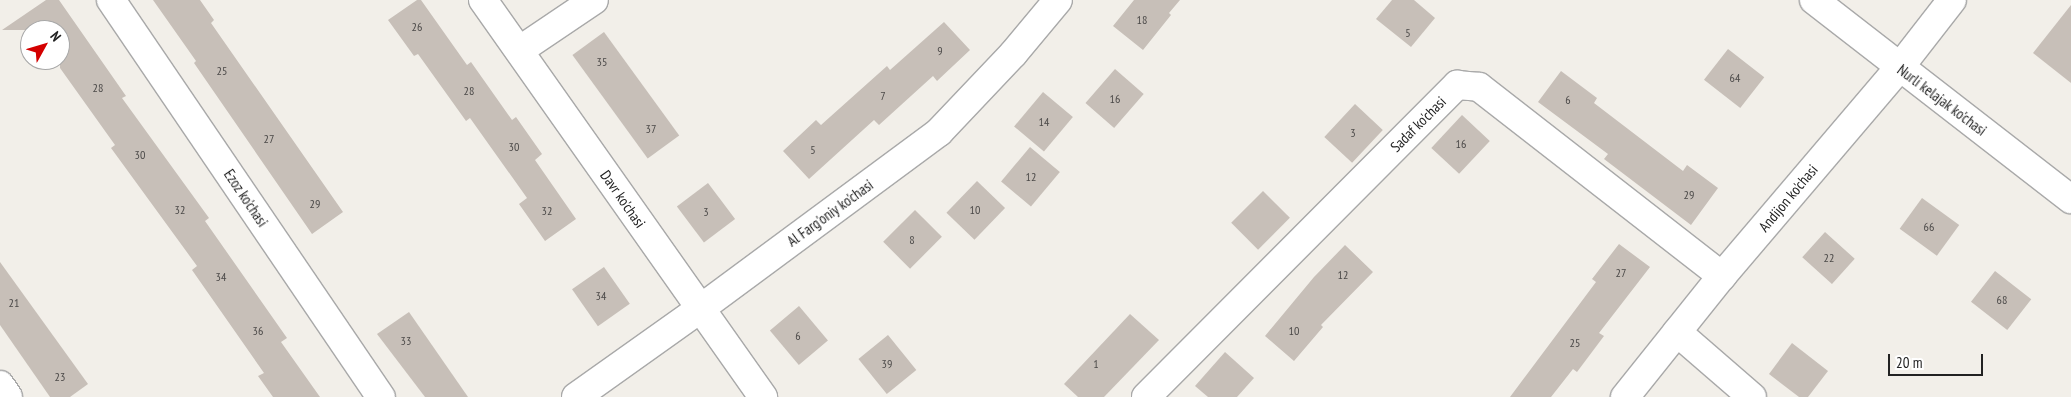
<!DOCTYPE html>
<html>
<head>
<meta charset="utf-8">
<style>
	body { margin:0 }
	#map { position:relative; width:2071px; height:397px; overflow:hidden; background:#f2efe9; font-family:"PT Sans Narrow",sans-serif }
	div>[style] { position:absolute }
	.building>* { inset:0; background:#c7bfb8; transform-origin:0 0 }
	.roads { filter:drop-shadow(1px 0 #a9a9a9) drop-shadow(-1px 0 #a9a9a9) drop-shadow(0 1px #a9a9a9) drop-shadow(0 -1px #a9a9a9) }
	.minor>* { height:28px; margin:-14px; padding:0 14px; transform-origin:14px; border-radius:14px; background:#fff }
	span { translate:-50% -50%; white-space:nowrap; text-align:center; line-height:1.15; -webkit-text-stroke:4px #fff; paint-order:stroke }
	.number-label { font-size:12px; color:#4b4948 }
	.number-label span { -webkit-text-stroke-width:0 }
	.street-label { font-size:15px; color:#222 }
	.north { position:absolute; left:20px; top:20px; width:50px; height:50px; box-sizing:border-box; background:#fff; border:1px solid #a7a7a7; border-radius:50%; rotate:51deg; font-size:14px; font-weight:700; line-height:20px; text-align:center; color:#222 }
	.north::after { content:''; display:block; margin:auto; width:18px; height:22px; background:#d40000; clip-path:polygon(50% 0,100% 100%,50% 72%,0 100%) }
	.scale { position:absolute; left:1888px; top:354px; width:95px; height:22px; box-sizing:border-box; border:2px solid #222; border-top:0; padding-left:6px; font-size:15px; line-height:18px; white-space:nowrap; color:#222; -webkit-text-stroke:4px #fff; paint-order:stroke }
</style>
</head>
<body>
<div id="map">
	<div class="building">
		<div style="clip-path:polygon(46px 0,59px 0,126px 96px,122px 98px,209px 218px,205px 221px,287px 338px,281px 342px,320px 397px,273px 397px,258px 376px,264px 373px,192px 270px,197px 266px,111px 148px,115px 145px,60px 68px,60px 30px,2px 30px)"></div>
		<div style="clip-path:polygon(153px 0,200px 0,214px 20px,211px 23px,343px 212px,312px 234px,194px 63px,196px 61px)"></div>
		<div style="clip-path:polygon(417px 0,421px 0,467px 65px,471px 62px,512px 120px,516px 117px,542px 154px,535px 160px,576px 219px,545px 241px,519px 204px,527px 198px,470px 118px,466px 121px,418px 54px,414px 56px,388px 20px)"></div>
		<div style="clip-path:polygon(1134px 0,1180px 0,1169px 13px,1171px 15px,1143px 50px,1113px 26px)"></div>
		<div style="clip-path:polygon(1392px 0,1414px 0,1435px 18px,1411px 47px,1376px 19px)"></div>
		<div style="clip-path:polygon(2071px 5px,2071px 83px,2033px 53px)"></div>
		<div style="clip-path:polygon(944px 22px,970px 50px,937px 81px,933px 76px,879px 125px,874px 120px,809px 179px,783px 151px,816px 120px,821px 125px,887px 66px,890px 70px)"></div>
		<div style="left:604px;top:32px;width:128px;height:39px;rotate:54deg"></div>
		<div style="left:1728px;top:49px;width:46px;height:39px;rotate:38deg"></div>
		<div style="left:1115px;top:69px;width:38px;height:45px;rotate:41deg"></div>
		<div style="clip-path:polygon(1561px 71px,1597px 98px,1594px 103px,1683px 171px,1687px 165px,1718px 188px,1691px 225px,1604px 159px,1608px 154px,1538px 102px)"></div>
		<div style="left:1043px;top:92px;width:39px;height:45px;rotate:40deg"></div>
		<div style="left:1355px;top:104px;width:38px;height:45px;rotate:43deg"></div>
		<div style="left:1462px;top:115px;width:38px;height:45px;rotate:43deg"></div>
		<div style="left:1030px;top:147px;width:39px;height:45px;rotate:40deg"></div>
		<div style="left:977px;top:181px;width:39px;height:44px;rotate:44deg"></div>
		<div style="left:708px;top:183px;width:45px;height:39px;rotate:53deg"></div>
		<div style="left:1263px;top:191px;width:38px;height:45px;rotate:45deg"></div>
		<div style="left:1922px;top:198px;width:46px;height:38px;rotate:36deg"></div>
		<div style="left:915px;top:210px;width:38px;height:45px;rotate:45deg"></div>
		<div style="left:1825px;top:232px;width:40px;height:34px;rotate:42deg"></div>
		<div style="clip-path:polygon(1619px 244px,1650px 267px,1599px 333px,1604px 336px,1577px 372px,1573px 369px,1551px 397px,1510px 397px,1596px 282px,1592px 279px)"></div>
		<div style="clip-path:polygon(1345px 245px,1373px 272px,1321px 325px,1323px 327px,1294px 361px,1265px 336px,1314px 277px)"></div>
		<div style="clip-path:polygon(0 262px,88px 384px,70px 397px,50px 397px,0 325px)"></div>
		<div style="left:604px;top:267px;width:45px;height:39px;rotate:55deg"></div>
		<div style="left:1995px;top:271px;width:46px;height:39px;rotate:38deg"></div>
		<div style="left:799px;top:306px;width:45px;height:38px;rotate:50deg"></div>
		<div style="clip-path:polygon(409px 312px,468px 397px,425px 397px,377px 334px)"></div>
		<div style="clip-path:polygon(1130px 314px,1159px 340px,1104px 397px,1078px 397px,1064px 384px)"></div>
		<div style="left:888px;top:335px;width:45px;height:38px;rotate:51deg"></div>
		<div style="clip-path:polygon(1792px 343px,1828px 371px,1808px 397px,1799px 397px,1769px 374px)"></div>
		<div style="clip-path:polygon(1225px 352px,1254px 378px,1237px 397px,1208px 397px,1195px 386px)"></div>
	</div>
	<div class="roads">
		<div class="minor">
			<div style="left:111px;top:0;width:480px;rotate:55.8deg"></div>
			<div style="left:483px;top:0;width:486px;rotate:54.8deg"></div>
			<div style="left:1814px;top:0;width:325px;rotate:37.8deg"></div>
			<div style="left:520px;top:50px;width:89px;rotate:-34deg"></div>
			<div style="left:1677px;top:332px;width:99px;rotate:40.9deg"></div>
			<div style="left:0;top:385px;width:14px;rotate:56deg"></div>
			<div style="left:576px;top:397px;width:152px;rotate:-35.4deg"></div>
			<div style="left:700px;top:309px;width:297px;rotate:-36.5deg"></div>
			<div style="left:939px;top:132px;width:108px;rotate:-46.5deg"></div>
			<div style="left:1013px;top:54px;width:70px;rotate:-50.2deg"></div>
			<div style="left:1146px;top:397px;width:441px;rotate:-45.1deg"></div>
			<div style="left:1457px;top:85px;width:22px;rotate:5deg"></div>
			<div style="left:1479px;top:87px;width:308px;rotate:37.9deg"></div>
			<div style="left:1625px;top:397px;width:155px;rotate:-51.3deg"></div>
			<div style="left:1722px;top:276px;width:273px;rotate:-49.6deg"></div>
			<div style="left:1899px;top:68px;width:86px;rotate:-52.1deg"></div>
		</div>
	</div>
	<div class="number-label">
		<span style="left:1142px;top:20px">18</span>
		<span style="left:417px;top:27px">26</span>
		<span style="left:1408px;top:33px">5</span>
		<span style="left:940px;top:51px">9</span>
		<span style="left:602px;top:62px">35</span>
		<span style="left:222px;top:71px">25</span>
		<span style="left:1735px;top:78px">64</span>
		<span style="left:98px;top:88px">28</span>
		<span style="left:469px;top:91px">28</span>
		<span style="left:883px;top:96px">7</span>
		<span style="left:1115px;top:99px">16</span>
		<span style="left:1568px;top:100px">6</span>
		<span style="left:1044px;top:122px">14</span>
		<span style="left:651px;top:129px">37</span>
		<span style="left:1353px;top:133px">3</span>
		<span style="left:269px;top:139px">27</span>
		<span style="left:1461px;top:144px">16</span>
		<span style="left:514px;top:147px">30</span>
		<span style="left:813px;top:150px">5</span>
		<span style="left:140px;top:155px">30</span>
		<span style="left:1031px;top:177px">12</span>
		<span style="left:1689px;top:195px">29</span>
		<span style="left:315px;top:204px">29</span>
		<span style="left:180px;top:210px">32</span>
		<span style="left:975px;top:210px">10</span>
		<span style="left:547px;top:211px">32</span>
		<span style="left:706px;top:212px">3</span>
		<span style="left:1929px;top:227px">66</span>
		<span style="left:912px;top:240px">8</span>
		<span style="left:1829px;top:258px">22</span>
		<span style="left:1621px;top:273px">27</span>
		<span style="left:1343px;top:275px">12</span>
		<span style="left:221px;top:277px">34</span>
		<span style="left:601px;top:296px">34</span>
		<span style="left:2002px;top:300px">68</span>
		<span style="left:14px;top:303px">21</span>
		<span style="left:258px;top:331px">36</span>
		<span style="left:1294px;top:331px">10</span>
		<span style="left:798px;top:336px">6</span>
		<span style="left:406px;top:341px">33</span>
		<span style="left:1575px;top:343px">25</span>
		<span style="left:887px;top:364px">39</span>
		<span style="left:1096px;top:364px">1</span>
		<span style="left:60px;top:377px">23</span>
	</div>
	<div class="street-label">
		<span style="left:1942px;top:100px;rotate:37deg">Nurli kelajak ko'chasi</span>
		<span style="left:1418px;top:124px;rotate:-45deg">Sadaf ko'chasi</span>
		<span style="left:246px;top:198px;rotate:56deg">Ezoz ko'chasi</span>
		<span style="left:1788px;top:198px;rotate:-50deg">Andijon ko'chasi</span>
		<span style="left:623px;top:199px;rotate:55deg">Davr ko'chasi</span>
		<span style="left:830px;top:213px;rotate:-36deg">Al Farg'oniy ko'chasi</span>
	</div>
	<div class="north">N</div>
	<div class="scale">20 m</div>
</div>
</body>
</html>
